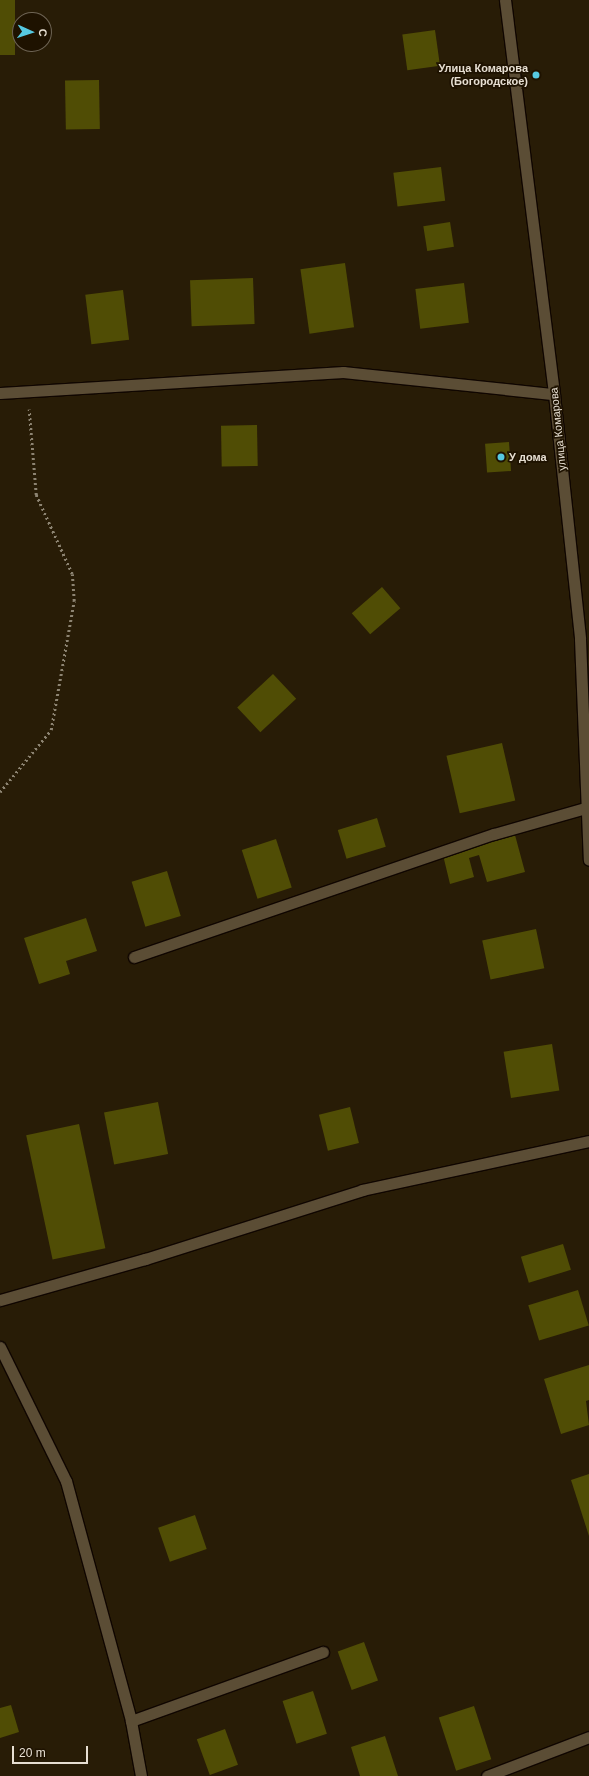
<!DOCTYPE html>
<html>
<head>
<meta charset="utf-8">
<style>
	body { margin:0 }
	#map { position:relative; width:589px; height:1776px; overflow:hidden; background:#281c06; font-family:Helvetica,sans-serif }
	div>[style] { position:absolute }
	.building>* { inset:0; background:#504d05; transform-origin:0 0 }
	.path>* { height:2.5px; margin-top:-1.25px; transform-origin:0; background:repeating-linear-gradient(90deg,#8d8472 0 2px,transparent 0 5px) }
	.roads { filter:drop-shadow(1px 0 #100600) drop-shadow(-1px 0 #100600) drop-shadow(0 1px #100600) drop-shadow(0 -1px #100600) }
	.service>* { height:11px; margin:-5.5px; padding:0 5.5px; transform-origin:5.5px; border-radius:5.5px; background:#5b4d35 }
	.minor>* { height:11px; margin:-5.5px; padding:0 5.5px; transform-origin:5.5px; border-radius:5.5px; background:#5b4d35 }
	.tertiary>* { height:11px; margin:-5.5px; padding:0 5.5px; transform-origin:5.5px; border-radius:5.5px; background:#5b4d35 }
	.dots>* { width:11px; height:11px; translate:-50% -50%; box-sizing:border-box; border:2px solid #1e1200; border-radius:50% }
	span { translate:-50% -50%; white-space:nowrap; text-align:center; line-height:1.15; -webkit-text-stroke:3.5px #1e1200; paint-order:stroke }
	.poi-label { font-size:11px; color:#e7dfd2; font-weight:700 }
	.right { translate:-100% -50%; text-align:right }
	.left { translate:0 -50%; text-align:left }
	.street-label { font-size:11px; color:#e7dfd2 }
	.north { position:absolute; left:12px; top:12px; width:40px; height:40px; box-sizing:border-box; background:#1e1200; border:1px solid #6e6454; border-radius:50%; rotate:93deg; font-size:11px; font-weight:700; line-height:16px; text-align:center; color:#e7dfd2 }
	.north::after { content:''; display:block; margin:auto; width:14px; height:18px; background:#56c9e1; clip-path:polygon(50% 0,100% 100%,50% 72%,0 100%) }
	.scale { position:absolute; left:12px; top:1746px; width:76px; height:18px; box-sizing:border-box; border:2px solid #e7dfd2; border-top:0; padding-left:5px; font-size:12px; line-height:14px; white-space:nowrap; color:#e7dfd2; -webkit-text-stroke:3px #1e1200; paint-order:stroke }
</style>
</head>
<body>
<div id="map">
	<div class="building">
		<div style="left:0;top:0;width:15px;height:55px"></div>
		<div style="left:435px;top:30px;width:36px;height:33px;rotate:82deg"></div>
		<div style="left:99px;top:80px;width:49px;height:34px;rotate:89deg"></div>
		<div style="left:441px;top:167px;width:34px;height:48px;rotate:83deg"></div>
		<div style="left:450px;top:222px;width:25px;height:27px;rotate:81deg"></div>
		<div style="left:345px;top:263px;width:65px;height:45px;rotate:82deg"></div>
		<div style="left:253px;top:278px;width:46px;height:63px;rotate:88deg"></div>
		<div style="left:464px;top:283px;width:40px;height:49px;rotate:83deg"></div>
		<div style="left:123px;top:290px;width:50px;height:38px;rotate:83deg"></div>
		<div style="left:257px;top:425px;width:41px;height:36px;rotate:89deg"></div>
		<div style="left:509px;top:442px;width:29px;height:24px;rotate:86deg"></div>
		<div style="left:382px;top:587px;width:28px;height:40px;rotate:49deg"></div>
		<div style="left:273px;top:674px;width:34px;height:49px;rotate:47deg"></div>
		<div style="left:502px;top:743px;width:59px;height:57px;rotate:77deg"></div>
		<div style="left:377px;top:818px;width:30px;height:41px;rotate:73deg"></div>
		<div style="clip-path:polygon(515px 835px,525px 872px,487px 882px,479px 855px,469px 858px,474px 877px,450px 884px,443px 855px)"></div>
		<div style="left:276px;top:839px;width:51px;height:36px;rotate:72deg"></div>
		<div style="left:167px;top:871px;width:47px;height:37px;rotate:73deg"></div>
		<div style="clip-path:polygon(86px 918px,97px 951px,66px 961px,70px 974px,39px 984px,24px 938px)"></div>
		<div style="left:536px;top:929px;width:40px;height:55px;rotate:78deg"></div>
		<div style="left:552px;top:1044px;width:47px;height:49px;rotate:81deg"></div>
		<div style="left:158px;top:1102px;width:53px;height:55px;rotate:79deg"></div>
		<div style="left:350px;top:1107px;width:37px;height:32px;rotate:76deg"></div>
		<div style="left:79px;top:1124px;width:127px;height:54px;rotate:78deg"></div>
		<div style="left:563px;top:1244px;width:27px;height:44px;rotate:73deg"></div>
		<div style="left:578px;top:1290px;width:37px;height:52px;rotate:73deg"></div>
		<div style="clip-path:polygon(589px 1365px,589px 1400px,586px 1401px,589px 1425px,561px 1434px,544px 1379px)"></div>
		<div style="clip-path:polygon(589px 1474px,589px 1536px,571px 1480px)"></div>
		<div style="left:195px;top:1515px;width:36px;height:39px;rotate:71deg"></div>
		<div style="left:364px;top:1642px;width:41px;height:28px;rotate:70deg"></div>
		<div style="left:313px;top:1691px;width:45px;height:32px;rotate:72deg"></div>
		<div style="clip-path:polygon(11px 1705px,19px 1732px,0 1738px,0 1708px)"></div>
		<div style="left:474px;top:1706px;width:56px;height:37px;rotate:72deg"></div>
		<div style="left:225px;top:1729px;width:38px;height:30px;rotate:70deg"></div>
		<div style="clip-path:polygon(385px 1736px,398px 1776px,360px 1776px,351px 1747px)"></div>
	</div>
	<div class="path">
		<div style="left:0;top:792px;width:80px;rotate:-50.6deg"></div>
		<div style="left:51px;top:730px;width:131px;rotate:-79.9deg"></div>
		<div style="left:74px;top:601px;width:27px;rotate:-94deg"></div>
		<div style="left:72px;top:574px;width:87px;rotate:-114.5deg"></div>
		<div style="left:36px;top:495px;width:86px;rotate:-94.7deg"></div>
	</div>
	<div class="roads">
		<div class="service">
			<div style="left:134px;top:957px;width:380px;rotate:-18.9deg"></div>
			<div style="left:494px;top:834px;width:99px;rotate:-15.9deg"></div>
			<div style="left:0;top:1347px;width:149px;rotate:63.8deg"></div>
			<div style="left:66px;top:1481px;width:249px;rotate:74.8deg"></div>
			<div style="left:131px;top:1721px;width:56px;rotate:79.7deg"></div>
			<div style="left:131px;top:1721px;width:204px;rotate:-19.8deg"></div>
			<div style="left:487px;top:1776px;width:109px;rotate:-20.9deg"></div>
		</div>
		<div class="minor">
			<div style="left:0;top:393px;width:344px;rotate:-3.5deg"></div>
			<div style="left:343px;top:372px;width:212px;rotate:6deg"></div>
			<div style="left:0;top:1300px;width:151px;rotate:-15.8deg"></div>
			<div style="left:145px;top:1259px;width:228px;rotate:-17.6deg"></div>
			<div style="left:362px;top:1190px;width:232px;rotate:-12.2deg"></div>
		</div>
		<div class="tertiary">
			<div style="left:505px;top:0;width:397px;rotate:82.9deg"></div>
			<div style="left:554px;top:394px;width:246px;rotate:83.9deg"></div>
			<div style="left:580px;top:639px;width:221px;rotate:87.7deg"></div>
		</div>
	</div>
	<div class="dots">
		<div style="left:536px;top:75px;background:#56c9e1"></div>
		<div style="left:501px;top:457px;background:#56c9e1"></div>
	</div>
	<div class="poi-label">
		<span class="right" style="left:528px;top:75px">Улица Комарова<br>(Богородское)</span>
		<span class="left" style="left:509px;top:457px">У дома</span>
	</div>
	<div class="street-label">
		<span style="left:558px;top:429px;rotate:-96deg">улица Комарова</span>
	</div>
	<div class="north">С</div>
	<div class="scale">20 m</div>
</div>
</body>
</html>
